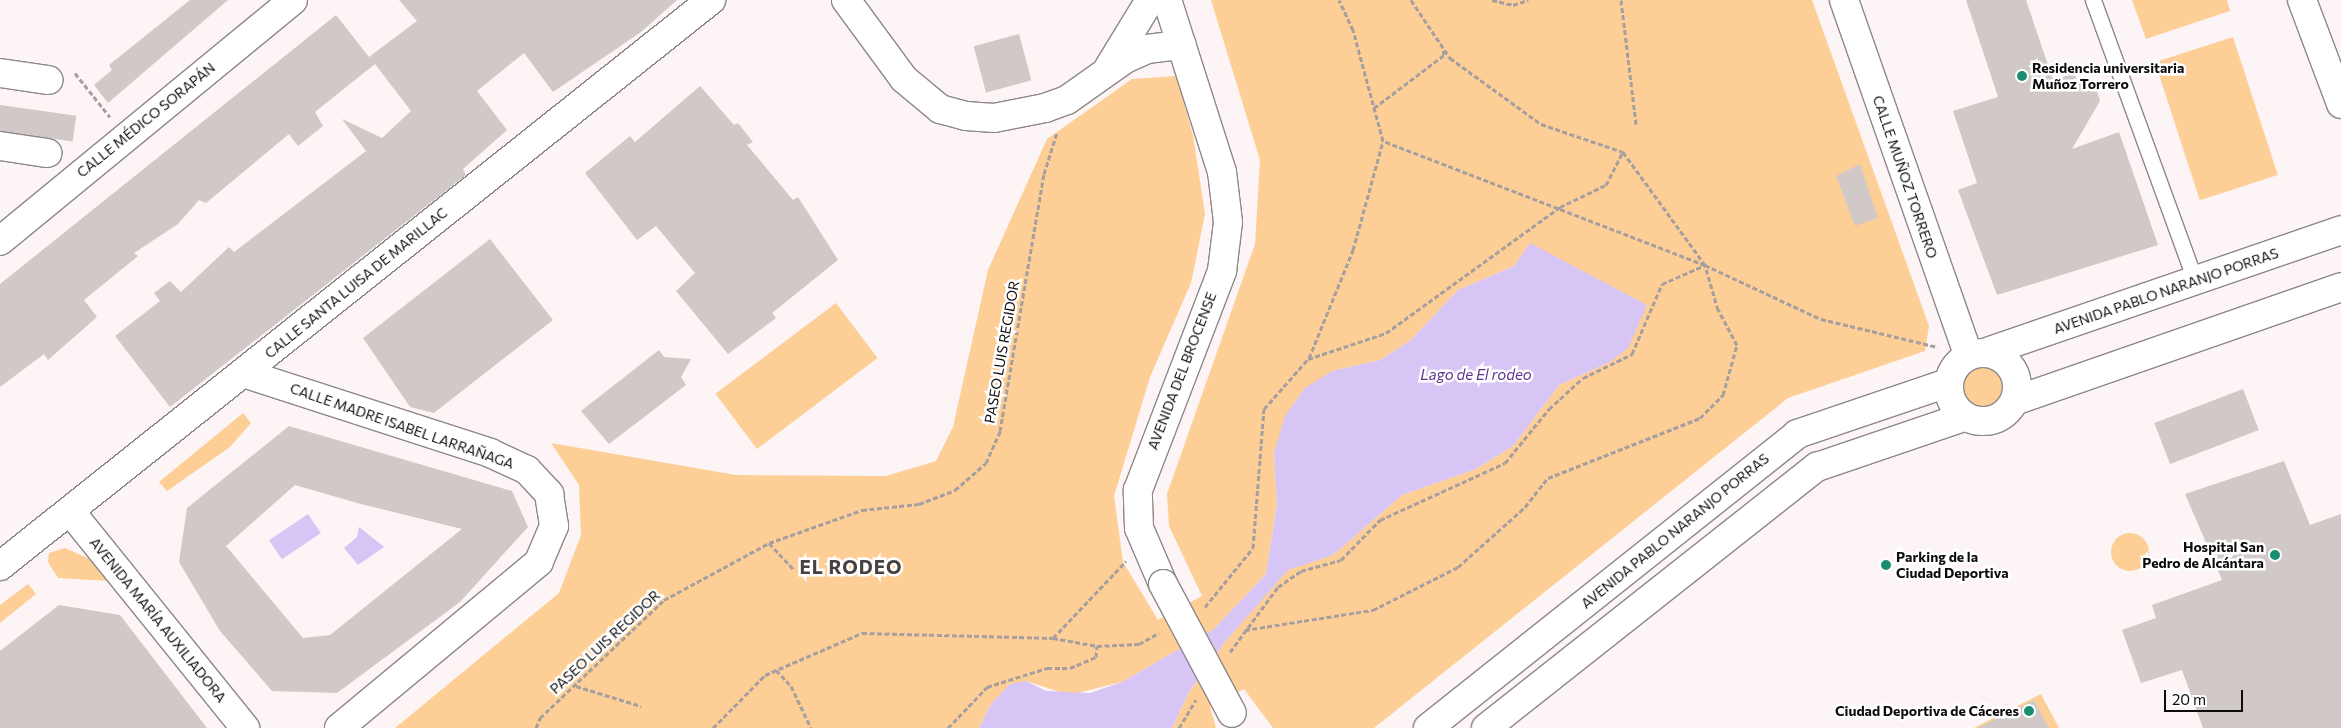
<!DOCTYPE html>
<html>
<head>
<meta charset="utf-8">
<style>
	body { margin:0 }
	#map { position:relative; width:2341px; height:728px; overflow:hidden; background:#fcf4f5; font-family:Commissioner,sans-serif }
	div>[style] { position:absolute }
	.green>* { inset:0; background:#fdcf96; transform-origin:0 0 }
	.round { border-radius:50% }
	.water>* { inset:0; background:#d7c5f6; transform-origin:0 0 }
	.building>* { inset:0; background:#d0c9c7; transform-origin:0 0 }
	.path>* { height:3px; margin-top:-1.5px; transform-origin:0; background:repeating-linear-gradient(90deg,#a59fa0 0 5px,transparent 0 7.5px) }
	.roads { filter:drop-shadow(1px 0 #8e8788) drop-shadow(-1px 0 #8e8788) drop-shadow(0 1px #8e8788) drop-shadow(0 -1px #8e8788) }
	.service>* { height:15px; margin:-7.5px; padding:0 7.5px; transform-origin:7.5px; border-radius:7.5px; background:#fff }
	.minor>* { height:28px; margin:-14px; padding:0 14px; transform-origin:14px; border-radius:14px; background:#fff }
	.secondary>* { height:28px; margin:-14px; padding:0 14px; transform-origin:14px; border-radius:14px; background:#fff }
	.secondary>.ring { margin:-14px; padding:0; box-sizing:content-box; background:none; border:28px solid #fff; border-radius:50% }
	.bridges { filter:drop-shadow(1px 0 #8e8788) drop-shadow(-1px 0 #8e8788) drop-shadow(0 1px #8e8788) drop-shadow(0 -1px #8e8788) }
	.minor-bridge>* { height:28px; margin:-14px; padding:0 14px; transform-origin:14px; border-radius:14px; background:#fff }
	.dots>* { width:14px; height:14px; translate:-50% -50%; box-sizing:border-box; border:2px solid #fff; border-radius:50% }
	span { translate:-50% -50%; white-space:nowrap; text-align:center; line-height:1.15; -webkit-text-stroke:5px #fff; paint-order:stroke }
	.poi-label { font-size:14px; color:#0d0b0b; font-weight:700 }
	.left { translate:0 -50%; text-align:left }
	.right { translate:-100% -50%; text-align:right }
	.street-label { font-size:14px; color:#0d0b0b }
	.water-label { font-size:15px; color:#5f338f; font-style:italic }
	.district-label { font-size:19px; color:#474142; font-weight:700; letter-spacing:1px }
	.scale { position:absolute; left:2164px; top:690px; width:79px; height:22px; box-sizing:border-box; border:2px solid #0d0b0b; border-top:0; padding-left:6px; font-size:15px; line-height:18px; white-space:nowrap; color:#0d0b0b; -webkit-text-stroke:4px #fff; paint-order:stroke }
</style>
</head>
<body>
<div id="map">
	<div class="green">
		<div style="clip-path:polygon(1211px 0,1812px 0,1929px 326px,1925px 351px,1788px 398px,1374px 728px,1273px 728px,1244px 689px,1210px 706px,1216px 728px,1172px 728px,1189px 692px,1224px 643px,1288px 569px,1333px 555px,1402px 495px,1476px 469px,1513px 446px,1559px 385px,1610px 362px,1530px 243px,1514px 266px,1458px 290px,1410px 341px,1380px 360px,1332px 371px,1274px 453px,1277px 505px,1266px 574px,1214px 629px,1122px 682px,1069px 695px,1026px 681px,991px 704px,979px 728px,395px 728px,559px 593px,581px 535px,579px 485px,551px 443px,736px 475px,886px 476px,936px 461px,953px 427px,988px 270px,1047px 139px,1132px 79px,1176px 76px,1193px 135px,1205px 214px,1191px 283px,1150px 377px,1114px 496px,1123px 562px,1158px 620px,1202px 596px,1169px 526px,1167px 494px,1255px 244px,1260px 160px)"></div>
		<div style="clip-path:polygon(2132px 0,2227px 0,2230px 11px,2146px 39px)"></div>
		<div style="left:2233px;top:37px;width:145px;height:82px;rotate:72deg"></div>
		<div style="left:836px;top:303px;width:69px;height:151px;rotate:53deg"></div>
		<div class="round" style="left:1962px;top:366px;width:42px;height:42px"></div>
		<div style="clip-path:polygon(243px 413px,251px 423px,230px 447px,167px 491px,159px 482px)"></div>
		<div class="round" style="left:2111px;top:533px;width:38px;height:38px"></div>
		<div style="clip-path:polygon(65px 548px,94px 561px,110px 581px,58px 578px,48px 562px,49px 553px)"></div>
		<div style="clip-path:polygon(28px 584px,36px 594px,0 623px,0 605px)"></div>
		<div style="clip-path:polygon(2041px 694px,2059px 728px,1974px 728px)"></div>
	</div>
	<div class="water">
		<div style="clip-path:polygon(1530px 243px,1647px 305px,1628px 348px,1610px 362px,1559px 385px,1513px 446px,1476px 469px,1402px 495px,1333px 555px,1288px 570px,1224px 643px,1189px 692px,1172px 728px,979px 728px,991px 704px,1010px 684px,1026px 681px,1046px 691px,1090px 693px,1122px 682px,1214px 629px,1266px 574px,1277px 505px,1274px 453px,1285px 416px,1305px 388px,1332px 371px,1380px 360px,1410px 341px,1458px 290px,1514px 266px)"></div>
		<div style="left:308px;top:514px;width:23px;height:47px;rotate:56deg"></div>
		<div style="clip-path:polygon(359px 527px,384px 547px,358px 565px,344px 548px,357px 537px)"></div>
	</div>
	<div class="building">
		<div style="clip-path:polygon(190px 0,228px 0,108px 103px,94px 85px,112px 70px,109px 65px)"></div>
		<div style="clip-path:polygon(399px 0,677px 0,641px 32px,553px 92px,524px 53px,477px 91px,507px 130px,463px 169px,466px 175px,170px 407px,115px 336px,160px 301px,154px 293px,170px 281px,181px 292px,229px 247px,234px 252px,366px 151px,342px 119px,382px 138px,411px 111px,375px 64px,315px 112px,323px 126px,298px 146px,289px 134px,206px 203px,199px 200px,178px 224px,134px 253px,138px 256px,84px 300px,97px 317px,48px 360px,44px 354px,0 387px,0 284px,336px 15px,369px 57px,417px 21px)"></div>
		<div style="clip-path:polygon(1966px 0,2026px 0,2053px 80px,2074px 73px,2077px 81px,2089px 82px,2097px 90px,2100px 101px,2072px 149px,2119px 132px,2158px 245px,1997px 295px,1958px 190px,1977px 183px,1953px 111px,1998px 97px)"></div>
		<div style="left:1019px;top:34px;width:48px;height:47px;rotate:75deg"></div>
		<div style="clip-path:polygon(700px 86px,734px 125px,738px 123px,753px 142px,747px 145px,793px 200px,798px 197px,838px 260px,772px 313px,776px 318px,728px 354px,676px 291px,695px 273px,656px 226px,637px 240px,585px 173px,630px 136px,635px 142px)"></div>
		<div style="left:0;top:105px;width:77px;height:26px;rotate:8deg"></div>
		<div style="clip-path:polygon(1860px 164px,1878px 218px,1855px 226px,1836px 176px)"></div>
		<div style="clip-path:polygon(490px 239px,553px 320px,434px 413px,410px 407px,363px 338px)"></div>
		<div style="clip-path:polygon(659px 350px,664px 357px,691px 359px,681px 377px,686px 385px,609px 444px,581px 411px)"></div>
		<div style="left:2243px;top:389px;width:44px;height:95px;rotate:69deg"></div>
		<div style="clip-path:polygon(evenodd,289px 426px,512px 491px,528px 527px,460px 602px,337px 693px,272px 691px,220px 631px,179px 562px,187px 508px,289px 426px,295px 485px,357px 503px,462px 529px,330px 635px,303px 638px,226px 546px,295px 485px)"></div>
		<div style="clip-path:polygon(2284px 461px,2310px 525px,2341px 514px,2341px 728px,2203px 728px,2182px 670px,2141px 683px,2122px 630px,2156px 618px,2152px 605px,2222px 580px,2185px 494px)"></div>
		<div style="clip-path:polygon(59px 605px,120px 615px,207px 728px,0 728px,0 651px)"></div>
		<div style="clip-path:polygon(2034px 700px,2049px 728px,1978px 728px)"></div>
	</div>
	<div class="path">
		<div style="left:1411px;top:0;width:70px;rotate:56.1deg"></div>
		<div style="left:1450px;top:58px;width:112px;rotate:36deg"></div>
		<div style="left:1541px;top:124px;width:87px;rotate:18.9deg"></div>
		<div style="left:1623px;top:152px;width:140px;rotate:54deg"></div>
		<div style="left:1705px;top:265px;width:128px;rotate:25deg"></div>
		<div style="left:1821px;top:319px;width:120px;rotate:13.5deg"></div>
		<div style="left:1492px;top:0;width:22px;rotate:13deg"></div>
		<div style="left:1513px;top:5px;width:16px;rotate:-18deg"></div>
		<div style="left:1621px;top:0;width:125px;rotate:83.1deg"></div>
		<div style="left:75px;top:73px;width:56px;rotate:51.5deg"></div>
		<div style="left:1374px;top:108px;width:88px;rotate:-37.1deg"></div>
		<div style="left:1444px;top:55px;width:7px;rotate:-98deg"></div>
		<div style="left:1309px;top:358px;width:117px;rotate:-67.8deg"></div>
		<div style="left:1353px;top:250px;width:113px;rotate:-74.6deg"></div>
		<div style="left:769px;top:543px;width:37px;rotate:47deg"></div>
		<div style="left:1205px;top:607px;width:76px;rotate:-50.9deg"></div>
		<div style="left:1253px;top:548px;width:139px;rotate:-85.5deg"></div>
		<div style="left:1264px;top:409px;width:67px;rotate:-48.7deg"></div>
		<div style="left:1308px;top:359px;width:82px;rotate:-18.4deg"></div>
		<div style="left:1386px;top:333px;width:215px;rotate:-35.9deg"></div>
		<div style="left:1560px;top:207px;width:51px;rotate:-25.6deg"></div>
		<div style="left:1606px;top:185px;width:37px;rotate:-63deg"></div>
		<div style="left:1245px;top:630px;width:130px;rotate:-8.9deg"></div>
		<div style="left:1373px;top:610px;width:95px;rotate:-26.8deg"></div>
		<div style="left:1458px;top:567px;width:90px;rotate:-41.8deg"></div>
		<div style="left:1525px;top:507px;width:37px;rotate:-52deg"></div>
		<div style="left:1548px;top:478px;width:163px;rotate:-21.5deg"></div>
		<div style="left:1700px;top:418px;width:33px;rotate:-45deg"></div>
		<div style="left:1723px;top:395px;width:52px;rotate:-74.4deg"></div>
		<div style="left:1737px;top:345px;width:40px;rotate:-118deg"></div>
		<div style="left:1718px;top:310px;width:47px;rotate:-106.1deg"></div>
		<div style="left:1053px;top:638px;width:45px;rotate:10.3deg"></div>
		<div style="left:1097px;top:646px;width:42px;rotate:-2.7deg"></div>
		<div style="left:1139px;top:644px;width:23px;rotate:-29deg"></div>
		<div style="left:1230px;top:652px;width:81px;rotate:-53.6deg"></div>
		<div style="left:1278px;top:587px;width:28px;rotate:-35deg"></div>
		<div style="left:1301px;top:571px;width:41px;rotate:-15.4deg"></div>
		<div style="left:1341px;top:560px;width:56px;rotate:-45.7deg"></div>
		<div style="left:1380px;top:520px;width:137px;rotate:-24.5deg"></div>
		<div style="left:1505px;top:463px;width:70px;rotate:-50.8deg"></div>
		<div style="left:1549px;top:409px;width:46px;rotate:-42.4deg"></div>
		<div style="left:1583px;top:378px;width:55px;rotate:-26.1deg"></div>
		<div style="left:1632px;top:354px;width:76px;rotate:-66.8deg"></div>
		<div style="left:1662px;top:284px;width:47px;rotate:-23.8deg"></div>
		<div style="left:1705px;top:265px;width:345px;rotate:-158.9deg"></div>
		<div style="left:1383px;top:141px;width:115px;rotate:-105.1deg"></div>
		<div style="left:1353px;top:30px;width:33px;rotate:-115deg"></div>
		<div style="left:776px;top:670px;width:22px;rotate:47deg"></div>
		<div style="left:791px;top:686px;width:47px;rotate:64.5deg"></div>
		<div style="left:576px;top:686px;width:68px;rotate:17.1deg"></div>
		<div style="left:536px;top:728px;width:11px;rotate:-68deg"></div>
		<div style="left:540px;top:718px;width:171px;rotate:-43.6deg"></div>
		<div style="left:664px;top:600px;width:119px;rotate:-28.5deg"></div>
		<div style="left:769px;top:543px;width:99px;rotate:-19.5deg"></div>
		<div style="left:862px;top:510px;width:57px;rotate:-6deg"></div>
		<div style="left:919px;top:504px;width:39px;rotate:-21deg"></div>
		<div style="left:955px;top:490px;width:41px;rotate:-41.1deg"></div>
		<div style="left:986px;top:463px;width:35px;rotate:-66deg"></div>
		<div style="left:1000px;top:431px;width:261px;rotate:-80.3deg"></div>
		<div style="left:1044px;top:174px;width:44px;rotate:-72.8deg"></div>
		<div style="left:713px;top:728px;width:74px;rotate:-45.5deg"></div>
		<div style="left:765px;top:675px;width:106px;rotate:-23.4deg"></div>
		<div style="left:862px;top:633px;width:191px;rotate:1.5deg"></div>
		<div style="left:1053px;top:638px;width:106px;rotate:-46.5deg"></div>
		<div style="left:948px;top:728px;width:57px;rotate:-46.4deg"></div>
		<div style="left:987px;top:687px;width:63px;rotate:-17.6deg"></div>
		<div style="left:1047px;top:668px;width:23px"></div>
		<div style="left:1070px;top:668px;width:28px;rotate:-23deg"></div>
		<div style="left:1096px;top:657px;width:11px;rotate:-85deg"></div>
		<div style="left:1179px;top:728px;width:33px;rotate:-59deg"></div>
	</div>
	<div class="roads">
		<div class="service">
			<div style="left:2093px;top:0;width:299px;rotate:70deg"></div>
		</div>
		<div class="minor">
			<div style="left:846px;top:0;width:98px;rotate:53.7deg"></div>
			<div style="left:904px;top:79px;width:47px;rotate:39.8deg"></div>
			<div style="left:940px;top:109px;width:27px;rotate:15deg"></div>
			<div style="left:966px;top:116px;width:28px;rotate:4deg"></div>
			<div style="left:994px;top:118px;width:52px;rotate:-11.1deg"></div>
			<div style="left:1045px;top:108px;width:23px;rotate:-20deg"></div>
			<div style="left:1067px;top:100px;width:71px;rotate:-35.3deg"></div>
			<div style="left:1125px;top:59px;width:24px;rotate:-24deg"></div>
			<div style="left:1147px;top:49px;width:35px;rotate:-7deg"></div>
			<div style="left:1844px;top:0;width:375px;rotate:70.7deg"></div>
			<div style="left:1109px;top:67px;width:79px;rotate:-58.5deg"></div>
			<div style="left:0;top:73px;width:49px;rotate:8.3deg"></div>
			<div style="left:0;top:146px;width:48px;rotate:8.5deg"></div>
			<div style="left:0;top:241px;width:379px;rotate:-39.4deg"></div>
			<div style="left:243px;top:373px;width:260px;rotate:17.9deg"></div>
			<div style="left:490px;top:453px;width:41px;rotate:24.7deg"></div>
			<div style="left:527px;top:470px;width:33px;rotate:47deg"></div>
			<div style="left:549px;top:494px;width:32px;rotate:81deg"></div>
			<div style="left:554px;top:526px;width:39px;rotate:113deg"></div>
			<div style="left:539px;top:562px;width:260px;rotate:140.3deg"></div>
			<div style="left:70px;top:511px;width:279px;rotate:51.1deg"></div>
			<div style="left:0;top:566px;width:909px;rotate:-38.52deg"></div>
			<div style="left:1163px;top:584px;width:61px;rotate:-113.2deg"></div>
			<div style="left:1139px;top:528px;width:38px;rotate:-92deg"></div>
			<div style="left:1138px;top:490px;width:235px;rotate:-69deg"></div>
			<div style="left:1222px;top:271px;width:49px;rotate:-83deg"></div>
			<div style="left:1228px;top:222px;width:50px;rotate:-96.8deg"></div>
			<div style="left:1222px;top:172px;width:181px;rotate:-107.7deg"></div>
		</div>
		<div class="secondary">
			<div style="left:2302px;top:0;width:111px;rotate:69.4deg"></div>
			<div style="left:1990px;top:351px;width:371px;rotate:-19deg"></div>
			<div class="ring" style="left:1949px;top:353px;width:40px;height:40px"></div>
			<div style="left:2017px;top:400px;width:343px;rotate:-19.2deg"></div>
			<div style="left:1428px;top:728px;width:472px;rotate:-38.5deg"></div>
			<div style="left:1797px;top:434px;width:159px;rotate:-18.7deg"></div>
			<div style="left:1486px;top:728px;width:422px;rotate:-38.3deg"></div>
			<div style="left:1817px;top:467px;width:155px;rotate:-18.8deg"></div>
		</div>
	</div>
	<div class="bridges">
		<div class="minor-bridge">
			<div style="left:1163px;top:584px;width:146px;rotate:61.9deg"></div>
		</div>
	</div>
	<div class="dots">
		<div style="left:2022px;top:76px;background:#1a8e70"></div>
		<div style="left:2275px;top:555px;background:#1a8e70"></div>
		<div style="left:1886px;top:565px;background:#1a8e70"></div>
		<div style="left:2029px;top:711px;background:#1a8e70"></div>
	</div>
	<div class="poi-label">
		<span class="left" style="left:2032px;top:76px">Residencia universitaria<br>Muñoz Torrero</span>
		<span class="right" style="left:2264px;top:555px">Hospital San<br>Pedro de Alcántara</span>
		<span class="left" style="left:1896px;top:565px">Parking de la<br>Ciudad Deportiva</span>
		<span class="right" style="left:2019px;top:711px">Ciudad Deportiva de Cáceres</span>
	</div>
	<div class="street-label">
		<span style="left:146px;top:120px;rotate:-39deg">CALLE MÉDICO SORAPÁN</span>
		<span style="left:1905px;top:177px;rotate:71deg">CALLE MUÑOZ TORRERO</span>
		<span style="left:356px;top:283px;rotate:-39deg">CALLE SANTA LUISA DE MARILLAC</span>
		<span style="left:2166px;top:291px;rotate:-19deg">AVENIDA PABLO NARANJO PORRAS</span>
		<span style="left:1002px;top:352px;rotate:-80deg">PASEO LUIS REGIDOR</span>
		<span style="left:1182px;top:371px;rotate:-69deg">AVENIDA DEL BROCENSE</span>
		<span style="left:402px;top:426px;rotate:19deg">CALLE MADRE ISABEL LARRAÑAGA</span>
		<span style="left:1675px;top:531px;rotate:-39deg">AVENIDA PABLO NARANJO PORRAS</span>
		<span style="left:158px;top:620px;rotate:51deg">AVENIDA MARÍA AUXILIADORA</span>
		<span style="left:605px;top:642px;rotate:-43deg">PASEO LUIS REGIDOR</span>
	</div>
	<div class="water-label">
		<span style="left:1476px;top:375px">Lago de El rodeo</span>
	</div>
	<div class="district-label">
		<span style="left:851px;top:567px">EL RODEO</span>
	</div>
	<div class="scale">20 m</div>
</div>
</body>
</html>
